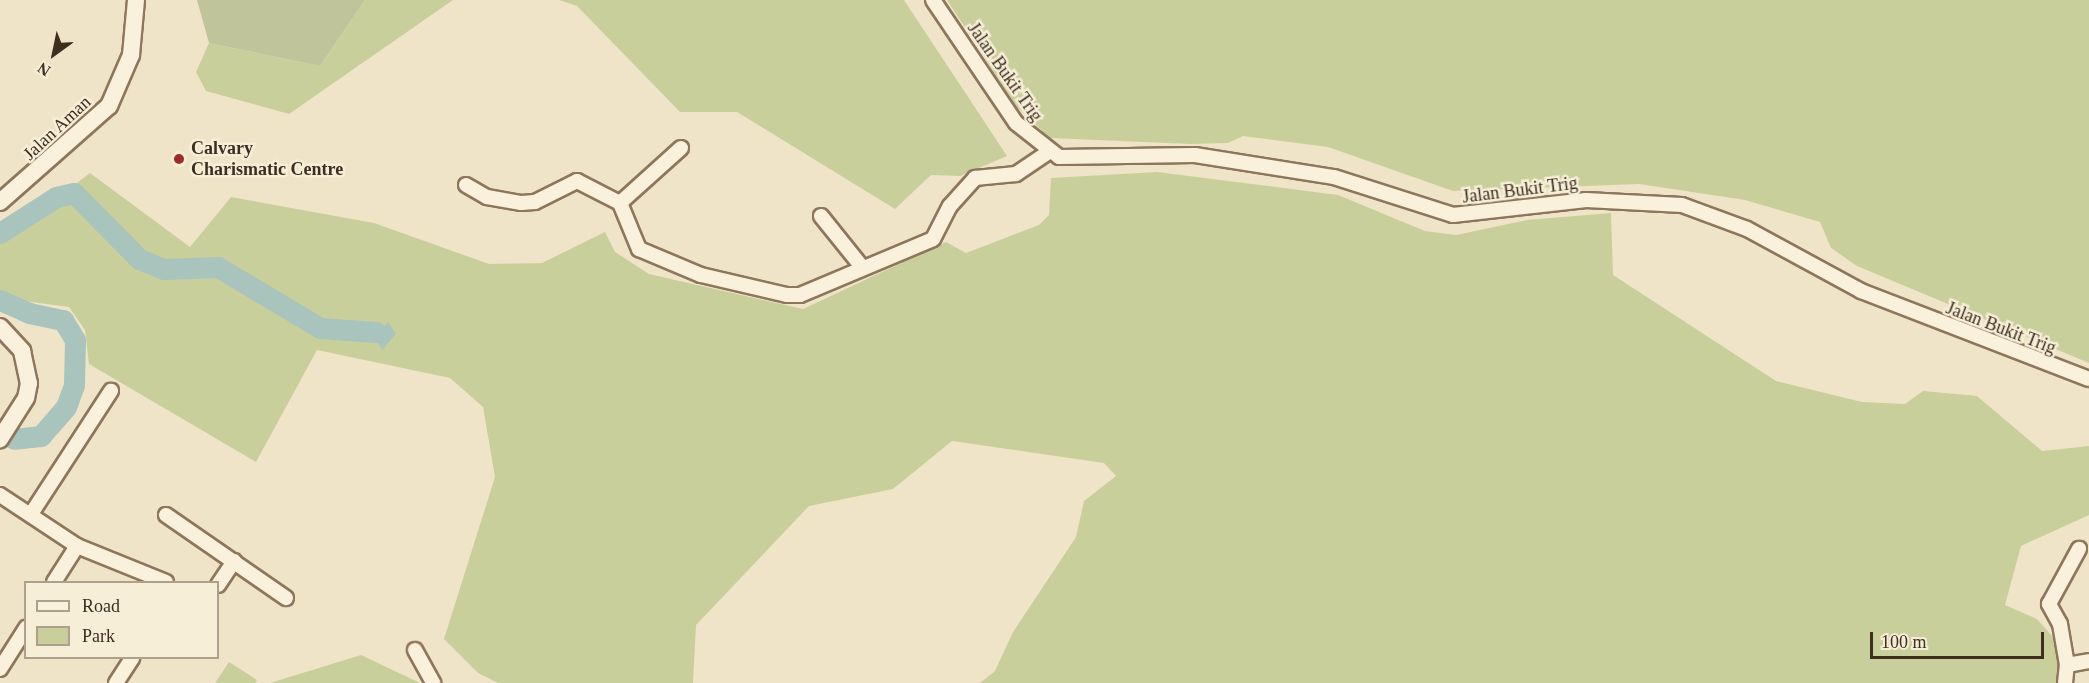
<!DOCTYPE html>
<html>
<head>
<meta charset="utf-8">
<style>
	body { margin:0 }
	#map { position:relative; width:2089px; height:683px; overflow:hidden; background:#f0e4c8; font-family:Georgia,serif }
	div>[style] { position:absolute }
	.green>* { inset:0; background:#c9cf9b }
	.cemetery>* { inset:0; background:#bfc49a }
	.water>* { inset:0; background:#a9c4bc }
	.river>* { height:21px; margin:-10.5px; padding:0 10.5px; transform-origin:10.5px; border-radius:10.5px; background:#a9c4bc }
	.roads { filter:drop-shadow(2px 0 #8d765c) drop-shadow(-2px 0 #8d765c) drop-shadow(0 2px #8d765c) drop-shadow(0 -2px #8d765c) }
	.minor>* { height:14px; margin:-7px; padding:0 7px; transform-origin:7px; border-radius:7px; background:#faf1dc }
	.tertiary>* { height:16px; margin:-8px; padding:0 8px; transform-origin:8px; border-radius:8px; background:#faf1dc }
	.dots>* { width:16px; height:16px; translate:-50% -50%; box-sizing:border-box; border:3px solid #f7eed8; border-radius:50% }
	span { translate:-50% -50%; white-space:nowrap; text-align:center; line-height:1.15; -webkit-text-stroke:5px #f7eed8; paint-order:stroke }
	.street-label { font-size:18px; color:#3d2e20 }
	.poi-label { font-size:18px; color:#3d2e20; font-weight:700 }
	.left { translate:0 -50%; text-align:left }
	.legend { position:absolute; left:24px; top:581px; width:195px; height:78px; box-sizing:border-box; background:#f7eed8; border:2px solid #ada18e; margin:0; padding:8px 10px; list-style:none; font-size:18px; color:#3d2e20 }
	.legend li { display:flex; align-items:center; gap:12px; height:30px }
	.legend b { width:30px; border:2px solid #ada18e }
	.north { position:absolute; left:24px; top:24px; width:60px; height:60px; -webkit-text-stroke:4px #f7eed8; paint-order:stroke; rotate:213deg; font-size:16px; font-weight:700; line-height:24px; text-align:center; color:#3d2e20 }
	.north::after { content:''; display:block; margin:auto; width:21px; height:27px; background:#3d2e20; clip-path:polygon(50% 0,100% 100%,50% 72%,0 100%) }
	.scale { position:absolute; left:1870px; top:632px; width:174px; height:27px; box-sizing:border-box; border:3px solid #3d2e20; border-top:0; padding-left:8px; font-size:18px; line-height:21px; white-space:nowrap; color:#3d2e20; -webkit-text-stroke:4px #f7eed8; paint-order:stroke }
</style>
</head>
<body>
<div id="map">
	<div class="green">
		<div style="clip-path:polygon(365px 0,453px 0,289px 114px,206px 91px,196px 72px,209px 43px,320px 66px)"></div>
		<div style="clip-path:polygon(559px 0,904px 0,1007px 156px,960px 176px,931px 175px,895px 209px,737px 112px,680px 112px,577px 6px)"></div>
		<div style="clip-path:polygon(947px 0,2089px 0,2089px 363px,1857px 266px,1831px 248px,1820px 222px,1745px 200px,1639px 184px,1453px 191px,1328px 147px,1243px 136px,1228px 143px,1190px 144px,1050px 138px,1016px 106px)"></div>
		<div style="clip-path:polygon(1157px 172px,1338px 195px,1425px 231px,1456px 235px,1527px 220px,1611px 213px,1613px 275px,1776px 381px,1862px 402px,1905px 404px,1923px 391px,1977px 396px,2042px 451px,2089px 446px,2089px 515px,2021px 546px,2005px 605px,2037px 619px,2053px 637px,2062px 683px,980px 683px,995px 671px,1013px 632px,1076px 537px,1084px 501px,1116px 476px,1104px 463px,952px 441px,893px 489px,809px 506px,696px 625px,693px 683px,498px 683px,478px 673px,444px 639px,495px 477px,483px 407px,450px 378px,317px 350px,256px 462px,89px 364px,85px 330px,69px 307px,16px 300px,0 290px,0 242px,90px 173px,190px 247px,231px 197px,374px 223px,489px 264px,542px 263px,605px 232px,615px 252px,649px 274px,803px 309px,946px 242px,966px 253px,1039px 225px,1049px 215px,1051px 178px)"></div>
		<div style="clip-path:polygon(361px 655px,420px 683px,270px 683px)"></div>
		<div style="clip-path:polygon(229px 662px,257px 680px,255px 683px,215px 683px)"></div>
	</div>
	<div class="cemetery">
		<div style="clip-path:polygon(197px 0,365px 0,320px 66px,209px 43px)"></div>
	</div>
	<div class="water">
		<div style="clip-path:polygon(388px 322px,396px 334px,382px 350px,375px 337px)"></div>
	</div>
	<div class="river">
		<div style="left:0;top:233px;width:67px;rotate:-32.7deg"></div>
		<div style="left:56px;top:197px;width:18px;rotate:-13deg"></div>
		<div style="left:74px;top:193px;width:93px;rotate:45.4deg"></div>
		<div style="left:139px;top:259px;width:27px;rotate:22deg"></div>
		<div style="left:164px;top:269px;width:54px;rotate:-2.1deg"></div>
		<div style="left:218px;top:267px;width:119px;rotate:30.9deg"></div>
		<div style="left:320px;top:328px;width:56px;rotate:4.1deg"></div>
		<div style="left:0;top:300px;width:32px;rotate:24deg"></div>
		<div style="left:29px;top:313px;width:35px;rotate:12deg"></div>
		<div style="left:63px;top:320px;width:23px;rotate:59deg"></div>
		<div style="left:75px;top:340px;width:45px;rotate:91.3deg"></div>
		<div style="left:74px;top:385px;width:23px;rotate:110deg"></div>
		<div style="left:66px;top:407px;width:38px;rotate:131deg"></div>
		<div style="left:41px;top:436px;width:27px;rotate:174deg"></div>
	</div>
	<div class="roads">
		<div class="minor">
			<div style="left:933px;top:0;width:148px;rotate:56deg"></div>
			<div style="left:1016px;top:123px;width:55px;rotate:38.3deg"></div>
			<div style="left:1059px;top:157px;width:136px;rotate:-0.8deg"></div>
			<div style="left:1195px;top:155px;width:141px;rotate:9deg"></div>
			<div style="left:1334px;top:177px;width:125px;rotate:17.7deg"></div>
			<div style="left:1453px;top:215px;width:134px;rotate:-6.4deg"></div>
			<div style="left:1586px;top:200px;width:96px;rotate:3deg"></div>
			<div style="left:1682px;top:205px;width:69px;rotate:20.3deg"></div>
			<div style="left:1747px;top:229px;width:130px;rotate:28.5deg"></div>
			<div style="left:1861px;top:291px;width:244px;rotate:21.1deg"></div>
			<div style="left:681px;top:148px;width:82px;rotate:138deg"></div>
			<div style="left:620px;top:203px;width:50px;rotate:67.6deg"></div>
			<div style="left:639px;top:249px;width:67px;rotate:22.8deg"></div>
			<div style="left:701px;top:275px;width:88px;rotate:13.1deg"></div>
			<div style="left:787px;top:295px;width:13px"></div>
			<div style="left:800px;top:295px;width:144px;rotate:-22.8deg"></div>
			<div style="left:933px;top:239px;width:37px;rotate:-63deg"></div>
			<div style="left:950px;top:206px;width:38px;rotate:-48deg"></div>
			<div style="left:975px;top:178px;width:41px;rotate:-5.6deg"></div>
			<div style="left:1016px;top:174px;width:40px;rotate:-34deg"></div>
			<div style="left:466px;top:185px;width:24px;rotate:30deg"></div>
			<div style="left:487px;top:197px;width:35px;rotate:10deg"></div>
			<div style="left:521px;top:203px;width:14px;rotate:-4deg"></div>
			<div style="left:535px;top:202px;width:47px;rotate:-26.6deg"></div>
			<div style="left:577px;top:181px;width:48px;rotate:27.1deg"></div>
			<div style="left:821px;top:216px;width:65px;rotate:51.2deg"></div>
			<div style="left:0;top:495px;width:92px;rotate:33.5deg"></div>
			<div style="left:77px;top:546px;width:96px;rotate:22deg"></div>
			<div style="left:31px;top:514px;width:147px;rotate:-57deg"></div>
			<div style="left:166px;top:515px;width:146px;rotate:34.7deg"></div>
			<div style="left:54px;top:582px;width:43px;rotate:-57.4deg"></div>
			<div style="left:218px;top:585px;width:29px;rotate:-56deg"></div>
			<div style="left:415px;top:650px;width:38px;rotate:61deg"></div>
			<div style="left:2067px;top:665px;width:42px;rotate:-99.7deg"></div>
			<div style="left:2060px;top:624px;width:23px;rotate:-119deg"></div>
			<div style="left:2049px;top:604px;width:63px;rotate:-61.4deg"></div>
			<div style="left:0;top:669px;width:49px;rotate:-57.6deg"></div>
			<div style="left:116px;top:683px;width:30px;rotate:-57deg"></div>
			<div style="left:2065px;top:683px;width:18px;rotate:-84deg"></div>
			<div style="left:2067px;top:665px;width:22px;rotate:-10deg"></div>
		</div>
		<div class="tertiary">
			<div style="left:0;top:202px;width:145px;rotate:-41.4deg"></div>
			<div style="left:109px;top:106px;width:56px;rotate:-66.7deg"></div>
			<div style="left:131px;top:55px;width:55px;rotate:-84.8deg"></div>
			<div style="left:0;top:327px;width:33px;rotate:47deg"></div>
			<div style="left:22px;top:351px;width:33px;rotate:78deg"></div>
			<div style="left:29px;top:383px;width:15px;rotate:101deg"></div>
			<div style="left:26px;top:398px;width:49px;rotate:122.4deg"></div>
		</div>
	</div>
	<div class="dots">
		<div style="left:179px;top:159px;background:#9e2a2b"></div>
	</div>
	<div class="street-label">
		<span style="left:1005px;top:72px;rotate:55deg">Jalan Bukit Trig</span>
		<span style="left:57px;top:128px;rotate:-43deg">Jalan Aman</span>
		<span style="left:1520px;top:190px;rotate:-7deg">Jalan Bukit Trig</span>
		<span style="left:2001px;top:328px;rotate:21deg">Jalan Bukit Trig</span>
	</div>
	<div class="poi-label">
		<span class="left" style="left:191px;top:159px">Calvary<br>Charismatic Centre</span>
	</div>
	<ul class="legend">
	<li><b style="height:8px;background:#faf1dc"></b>Road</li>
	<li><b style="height:16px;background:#c9cf9b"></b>Park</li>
	</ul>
	<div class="north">N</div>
	<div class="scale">100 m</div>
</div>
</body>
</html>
